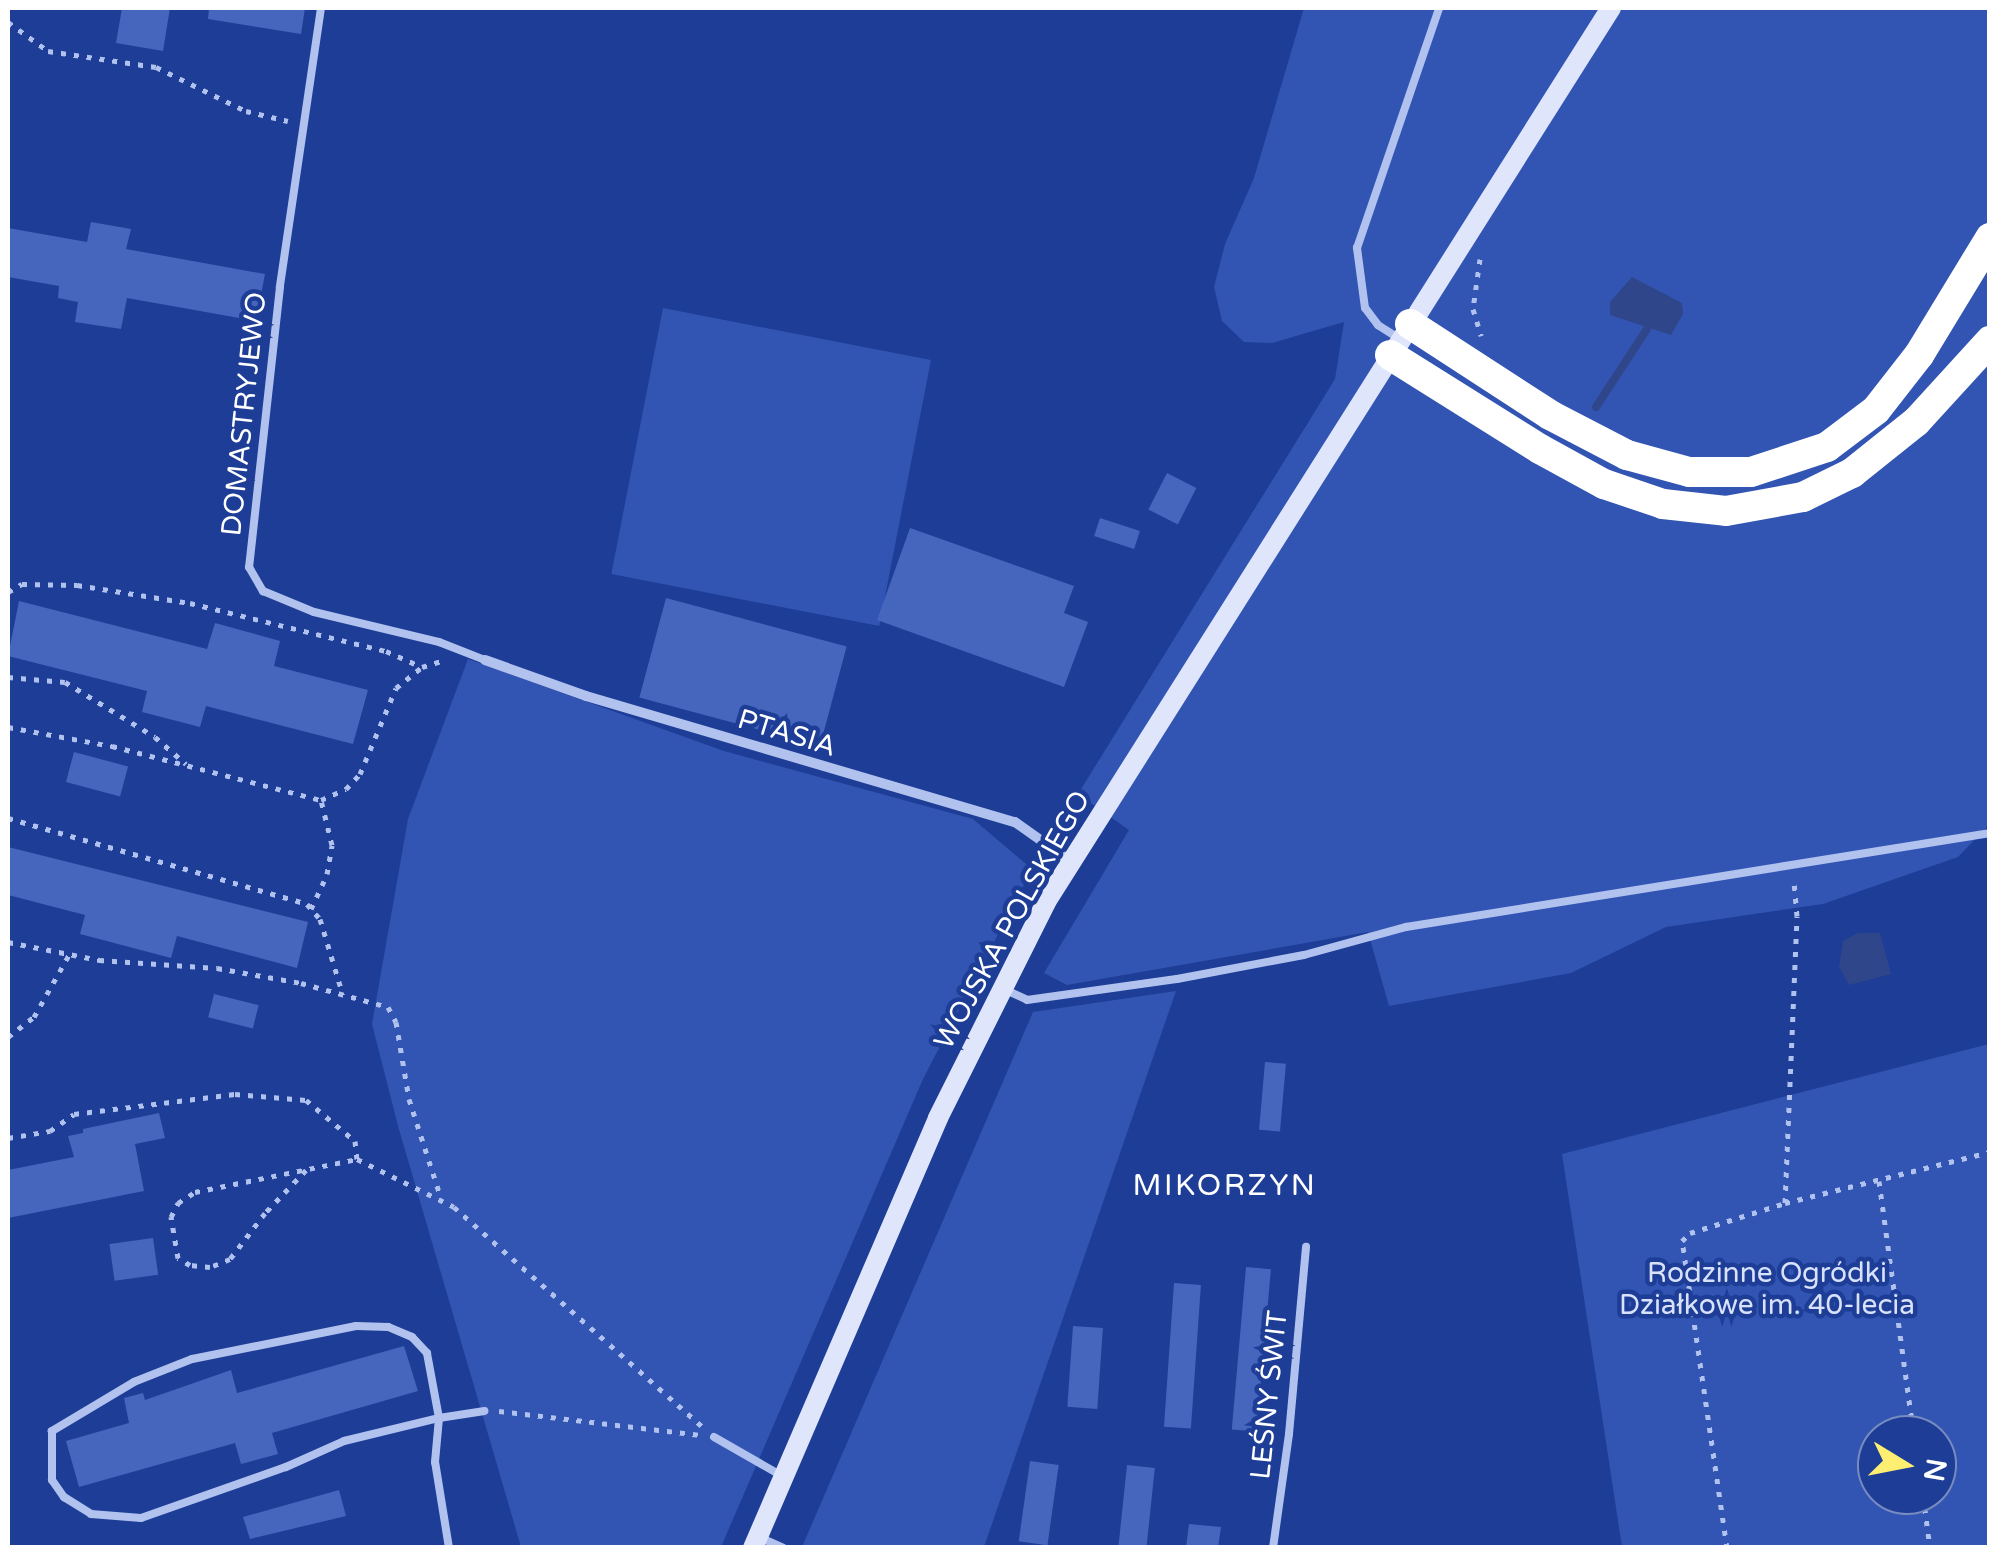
<!DOCTYPE html>
<html>
<head>
<meta charset="utf-8">
<style>
	body { margin:0 }
	#map { position:relative; width:1997px; height:1555px; overflow:hidden; background:#1d3d96; font-family:"Varela Round",sans-serif }
	div>[style] { position:absolute }
	.green>* { inset:0; background:#3255b4; transform-origin:0 0 }
	.water>* { inset:0; background:#2f468a }
	.stream>* { height:8px; margin:-4px; padding:0 4px; transform-origin:4px; border-radius:4px; background:#2f468a }
	.building>* { inset:0; background:#4666bd; transform-origin:0 0 }
	.path>* { height:5px; margin-top:-2.5px; transform-origin:0; background:repeating-linear-gradient(90deg,#b1c2ef 0 5px,transparent 0 13px) }
	.lane>* { height:8px; margin:-4px; padding:0 4px; transform-origin:4px; border-radius:4px; background:#b1c2ef }
	.street>* { height:10px; margin:-5px; padding:0 5px; transform-origin:5px; border-radius:5px; background:#b1c2ef }
	.secondary>* { height:20px; margin:-10px; padding:0 10px; transform-origin:10px; border-radius:10px; background:#dfe6fb }
	.highway>* { height:30px; margin:-15px; padding:0 15px; transform-origin:15px; border-radius:15px; background:#fff }
	span { translate:-50% -50%; white-space:nowrap; text-align:center; line-height:1.15; -webkit-text-stroke:9px #1d3d96; paint-order:stroke }
	.street-label { font-size:28px; color:#fff }
	.park-label { font-size:28px; color:#d8e2fb }
	.neighbourhood-label { font-size:30px; color:#fff; letter-spacing:2.5px }
	.frame { position:absolute; inset:0; border:10px solid #fff; pointer-events:none }
	.north { position:absolute; left:1857px; top:1415px; width:100px; height:100px; box-sizing:border-box; background:#1d3d96; border:2px solid #778bc0; border-radius:50%; rotate:100deg; font-size:28px; font-weight:700; line-height:40px; text-align:center; color:#fff }
	.north::after { content:''; display:block; margin:auto; width:35px; height:45px; background:#feee71; clip-path:polygon(50% 0,100% 100%,50% 72%,0 100%) }
</style>
</head>
<body>
<div id="map">
	<div class="green">
		<div style="clip-path:polygon(1304px 8px,1989px 8px,1989px 825px,1958px 857px,1823px 904px,1666px 927px,1571px 973px,1389px 1006px,1368px 932px,1067px 985px,1044px 973px,1129px 830px,1078px 794px,1335px 379px,1344px 322px,1272px 343px,1244px 342px,1222px 321px,1214px 287px,1225px 244px,1254px 178px)"></div>
		<div style="left:663px;top:308px;width:273px;height:271px;rotate:11deg"></div>
		<div style="clip-path:polygon(468px 659px,724px 751px,973px 819px,1032px 869px,923px 1079px,721px 1547px,521px 1547px,398px 1126px,372px 1024px,408px 819px)"></div>
		<div style="clip-path:polygon(1176px 991px,984px 1547px,802px 1547px,1033px 1012px)"></div>
		<div style="clip-path:polygon(evenodd,1989px 1044px,1989px 1547px,1622px 1547px,1562px 1154px,1989px 1044px,1877px 1435px,1937px 1435px,1937px 1495px,1877px 1495px,1877px 1435px)"></div>
	</div>
	<div class="water">
		<div style="clip-path:polygon(1632px 277px,1682px 303px,1683px 314px,1671px 335px,1610px 315px,1610px 302px)"></div>
		<div style="clip-path:polygon(1880px 933px,1891px 974px,1849px 985px,1839px 967px,1843px 941px,1858px 933px)"></div>
	</div>
	<div class="stream">
		<div style="left:1596px;top:407px;width:93px;rotate:-56.8deg"></div>
	</div>
	<div class="building">
		<div style="clip-path:polygon(122px 8px,170px 8px,163px 51px,116px 43px)"></div>
		<div style="clip-path:polygon(209px 8px,305px 8px,301px 34px,208px 19px)"></div>
		<div style="clip-path:polygon(91px 222px,131px 229px,126px 249px,265px 274px,256px 321px,127px 298px,121px 329px,75px 322px,78px 302px,58px 298px,59px 286px,8px 277px,8px 228px,87px 242px)"></div>
		<div style="left:1167px;top:473px;width:33px;height:41px;rotate:27deg"></div>
		<div style="left:1100px;top:518px;width:42px;height:19px;rotate:18deg"></div>
		<div style="clip-path:polygon(910px 528px,1074px 586px,1064px 613px,1088px 622px,1064px 687px,877px 620px)"></div>
		<div style="left:666px;top:598px;width:187px;height:103px;rotate:15deg"></div>
		<div style="clip-path:polygon(19px 601px,207px 649px,215px 623px,280px 641px,274px 666px,368px 690px,353px 744px,206px 706px,200px 727px,142px 712px,147px 691px,8px 656px)"></div>
		<div style="left:74px;top:752px;width:56px;height:31px;rotate:15deg"></div>
		<div style="clip-path:polygon(8px 847px,308px 922px,297px 968px,177px 936px,171px 958px,80px 934px,85px 915px,8px 895px)"></div>
		<div style="left:214px;top:994px;width:46px;height:24px;rotate:14deg"></div>
		<div style="left:1265px;top:1062px;width:21px;height:68px;rotate:5deg"></div>
		<div style="clip-path:polygon(159px 1113px,165px 1138px,135px 1144px,144px 1191px,8px 1218px,8px 1170px,74px 1157px,68px 1136px,83px 1133px,83px 1129px)"></div>
		<div style="left:153px;top:1238px;width:37px;height:44px;rotate:82deg"></div>
		<div style="left:1246px;top:1267px;width:25px;height:163px;rotate:5deg"></div>
		<div style="left:1174px;top:1283px;width:27px;height:144px;rotate:4deg"></div>
		<div style="left:1073px;top:1326px;width:30px;height:81px;rotate:4deg"></div>
		<div style="clip-path:polygon(404px 1346px,418px 1391px,272px 1433px,278px 1454px,241px 1464px,235px 1443px,79px 1487px,66px 1441px,129px 1423px,124px 1398px,143px 1393px,145px 1400px,231px 1370px,237px 1393px)"></div>
		<div style="left:1030px;top:1461px;width:29px;height:81px;rotate:8deg"></div>
		<div style="left:1127px;top:1465px;width:28px;height:81px;rotate:6deg"></div>
		<div style="clip-path:polygon(339px 1490px,346px 1516px,250px 1539px,243px 1517px)"></div>
		<div style="clip-path:polygon(1189px 1524px,1221px 1527px,1218px 1548px,1186px 1548px)"></div>
	</div>
	<div class="path">
		<div style="left:8px;top:22px;width:49px;rotate:35.9deg"></div>
		<div style="left:48px;top:51px;width:109px;rotate:8.4deg"></div>
		<div style="left:156px;top:67px;width:100px;rotate:26.1deg"></div>
		<div style="left:246px;top:111px;width:43px;rotate:13.4deg"></div>
		<div style="left:1480px;top:259px;width:50px;rotate:98deg"></div>
		<div style="left:1473px;top:309px;width:28px;rotate:73deg"></div>
		<div style="left:8px;top:592px;width:16px;rotate:-30deg"></div>
		<div style="left:22px;top:584px;width:55px;rotate:1deg"></div>
		<div style="left:77px;top:585px;width:114px;rotate:9.1deg"></div>
		<div style="left:190px;top:603px;width:202px;rotate:13.8deg"></div>
		<div style="left:386px;top:651px;width:39px;rotate:24deg"></div>
		<div style="left:8px;top:677px;width:57px;rotate:5deg"></div>
		<div style="left:65px;top:682px;width:105px;rotate:31.4deg"></div>
		<div style="left:155px;top:737px;width:41px;rotate:41.1deg"></div>
		<div style="left:8px;top:727px;width:106px;rotate:10.4deg"></div>
		<div style="left:112px;top:746px;width:216px;rotate:14.5deg"></div>
		<div style="left:321px;top:800px;width:27px;rotate:-24deg"></div>
		<div style="left:346px;top:789px;width:21px;rotate:-47deg"></div>
		<div style="left:360px;top:774px;width:93px;rotate:-67.3deg"></div>
		<div style="left:396px;top:688px;width:33px;rotate:-39deg"></div>
		<div style="left:422px;top:667px;width:24px;rotate:-17deg"></div>
		<div style="left:8px;top:818px;width:311px;rotate:16deg"></div>
		<div style="left:307px;top:904px;width:20px;rotate:49deg"></div>
		<div style="left:320px;top:919px;width:79px;rotate:73.2deg"></div>
		<div style="left:311px;top:909px;width:38px;rotate:-65deg"></div>
		<div style="left:327px;top:874px;width:29px;rotate:-80deg"></div>
		<div style="left:332px;top:845px;width:46px;rotate:-103.7deg"></div>
		<div style="left:8px;top:942px;width:93px;rotate:11.2deg"></div>
		<div style="left:99px;top:960px;width:118px;rotate:3.9deg"></div>
		<div style="left:217px;top:968px;width:85px;rotate:10.1deg"></div>
		<div style="left:301px;top:983px;width:90px;rotate:15.4deg"></div>
		<div style="left:388px;top:1007px;width:17px;rotate:62deg"></div>
		<div style="left:396px;top:1022px;width:78px;rotate:80.4deg"></div>
		<div style="left:409px;top:1099px;width:104px;rotate:72.1deg"></div>
		<div style="left:8px;top:1037px;width:33px;rotate:-38deg"></div>
		<div style="left:34px;top:1017px;width:71px;rotate:-60.6deg"></div>
		<div style="left:8px;top:1138px;width:43px;rotate:-9.5deg"></div>
		<div style="left:50px;top:1131px;width:29px;rotate:-35deg"></div>
		<div style="left:74px;top:1114px;width:162px;rotate:-7.1deg"></div>
		<div style="left:235px;top:1094px;width:71px;rotate:4.8deg"></div>
		<div style="left:306px;top:1100px;width:64px;rotate:39.9deg"></div>
		<div style="left:355px;top:1141px;width:18px;rotate:84deg"></div>
		<div style="left:357px;top:1159px;width:108px;rotate:26.3deg"></div>
		<div style="left:454px;top:1207px;width:335px;rotate:41.5deg"></div>
		<div style="left:306px;top:1170px;width:59px;rotate:133.6deg"></div>
		<div style="left:265px;top:1213px;width:58px;rotate:127.3deg"></div>
		<div style="left:230px;top:1259px;width:22px;rotate:158deg"></div>
		<div style="left:210px;top:1267px;width:20px;rotate:-174deg"></div>
		<div style="left:190px;top:1265px;width:14px;rotate:-150deg"></div>
		<div style="left:178px;top:1258px;width:42px;rotate:-99.7deg"></div>
		<div style="left:171px;top:1217px;width:16px;rotate:-63deg"></div>
		<div style="left:178px;top:1203px;width:20px;rotate:-33deg"></div>
		<div style="left:195px;top:1192px;width:165px;rotate:-11.5deg"></div>
		<div style="left:1879px;top:1181px;width:256px;rotate:82.2deg"></div>
		<div style="left:1785px;top:1203px;width:287px;rotate:-87.6deg"></div>
		<div style="left:1797px;top:916px;width:35px;rotate:-95deg"></div>
		<div style="left:499px;top:1411px;width:203px;rotate:6.8deg"></div>
		<div style="left:1923px;top:1495px;width:53px;rotate:82.5deg"></div>
		<div style="left:1727px;top:1548px;width:310px;rotate:-98.3deg"></div>
		<div style="left:1682px;top:1241px;width:11px;rotate:-45deg"></div>
		<div style="left:1690px;top:1233px;width:100px;rotate:-17.5deg"></div>
		<div style="left:1785px;top:1203px;width:211px;rotate:-14deg"></div>
	</div>
	<div class="lane">
		<div style="left:321px;top:8px;width:282px;rotate:98.4deg"></div>
		<div style="left:280px;top:287px;width:282px;rotate:96.3deg"></div>
		<div style="left:249px;top:567px;width:28px;rotate:60deg"></div>
		<div style="left:263px;top:591px;width:55px;rotate:22.4deg"></div>
		<div style="left:314px;top:612px;width:129px;rotate:13.5deg"></div>
		<div style="left:439px;top:642px;width:49px;rotate:21.4deg"></div>
		<div style="left:1400px;top:339px;width:26px;rotate:-148deg"></div>
		<div style="left:1378px;top:325px;width:21px;rotate:-127deg"></div>
		<div style="left:1365px;top:308px;width:61px;rotate:-97.6deg"></div>
		<div style="left:1357px;top:248px;width:254px;rotate:-71.1deg"></div>
		<div style="left:1006px;top:990px;width:23px;rotate:25deg"></div>
		<div style="left:1027px;top:1000px;width:151px;rotate:-8deg"></div>
		<div style="left:1177px;top:979px;width:129px;rotate:-10.7deg"></div>
		<div style="left:1304px;top:955px;width:106px;rotate:-15.4deg"></div>
		<div style="left:1406px;top:927px;width:592px;rotate:-9.14deg"></div>
		<div style="left:714px;top:1437px;width:78px;rotate:29.8deg"></div>
		<div style="left:761px;top:1538px;width:24px;rotate:24deg"></div>
		<div style="left:449px;top:1548px;width:87px;rotate:-99.2deg"></div>
		<div style="left:435px;top:1462px;width:44px;rotate:-84.8deg"></div>
		<div style="left:439px;top:1418px;width:66px;rotate:-100.5deg"></div>
		<div style="left:427px;top:1353px;width:22px;rotate:-133deg"></div>
		<div style="left:412px;top:1337px;width:26px;rotate:-157deg"></div>
		<div style="left:388px;top:1327px;width:32px;rotate:-178deg"></div>
		<div style="left:356px;top:1326px;width:167px;rotate:168.6deg"></div>
		<div style="left:192px;top:1359px;width:62px;rotate:158.4deg"></div>
		<div style="left:134px;top:1382px;width:96px;rotate:149.1deg"></div>
		<div style="left:52px;top:1431px;width:49px;rotate:90deg"></div>
		<div style="left:52px;top:1480px;width:21px;rotate:55deg"></div>
		<div style="left:64px;top:1497px;width:32px;rotate:32deg"></div>
		<div style="left:91px;top:1514px;width:50px;rotate:4.6deg"></div>
		<div style="left:141px;top:1518px;width:154px;rotate:-19.4deg"></div>
		<div style="left:286px;top:1467px;width:64px;rotate:-24.1deg"></div>
		<div style="left:344px;top:1441px;width:98px;rotate:-13.6deg"></div>
		<div style="left:439px;top:1418px;width:46px;rotate:-8.8deg"></div>
		<div style="left:1273px;top:1548px;width:115px;rotate:-82deg"></div>
		<div style="left:1289px;top:1434px;width:188px;rotate:-84.8deg"></div>
	</div>
	<div class="street">
		<div style="left:485px;top:660px;width:107px;rotate:19.6deg"></div>
		<div style="left:586px;top:696px;width:447px;rotate:16.4deg"></div>
		<div style="left:1015px;top:822px;width:67px;rotate:35.3deg"></div>
	</div>
	<div class="secondary">
		<div style="left:753px;top:1548px;width:468px;rotate:-66.7deg"></div>
		<div style="left:938px;top:1118px;width:241px;rotate:-63.4deg"></div>
		<div style="left:1046px;top:902px;width:1058px;rotate:-57.71deg"></div>
	</div>
	<div class="highway">
		<div style="left:1410px;top:324px;width:167px;rotate:33deg"></div>
		<div style="left:1550px;top:415px;width:87px;rotate:27.5deg"></div>
		<div style="left:1627px;top:455px;width:64px;rotate:15.3deg"></div>
		<div style="left:1689px;top:472px;width:62px"></div>
		<div style="left:1751px;top:472px;width:80px;rotate:-18.2deg"></div>
		<div style="left:1827px;top:447px;width:61px;rotate:-37.1deg"></div>
		<div style="left:1876px;top:410px;width:70px;rotate:-52deg"></div>
		<div style="left:1919px;top:355px;width:137px;rotate:-58.7deg"></div>
		<div style="left:1390px;top:355px;width:177px;rotate:32.1deg"></div>
		<div style="left:1540px;top:449px;width:73px;rotate:28.7deg"></div>
		<div style="left:1604px;top:484px;width:62px;rotate:18.7deg"></div>
		<div style="left:1663px;top:504px;width:63px;rotate:6.3deg"></div>
		<div style="left:1726px;top:511px;width:78px;rotate:-10.3deg"></div>
		<div style="left:1803px;top:497px;width:55px;rotate:-26.1deg"></div>
		<div style="left:1852px;top:473px;width:82px;rotate:-38.6deg"></div>
		<div style="left:1916px;top:422px;width:110px;rotate:-47.6deg"></div>
	</div>
	<div class="street-label">
		<span style="left:244px;top:414px;rotate:-84deg">DOMASTRYJEWO</span>
		<span style="left:787px;top:733px;rotate:17deg">PTASIA</span>
		<span style="left:1012px;top:920px;rotate:-61deg">WOJSKA POLSKIEGO</span>
		<span style="left:1269px;top:1395px;rotate:-84deg">LEŚNY ŚWIT</span>
	</div>
	<div class="park-label">
		<span style="left:1767px;top:1289px">Rodzinne Ogródki<br>Działkowe im. 40-lecia</span>
	</div>
	<div class="neighbourhood-label">
		<span style="left:1225px;top:1186px">MIKORZYN</span>
	</div>
	<div class="frame"></div>
	<div class="north">N</div>
</div>
</body>
</html>
